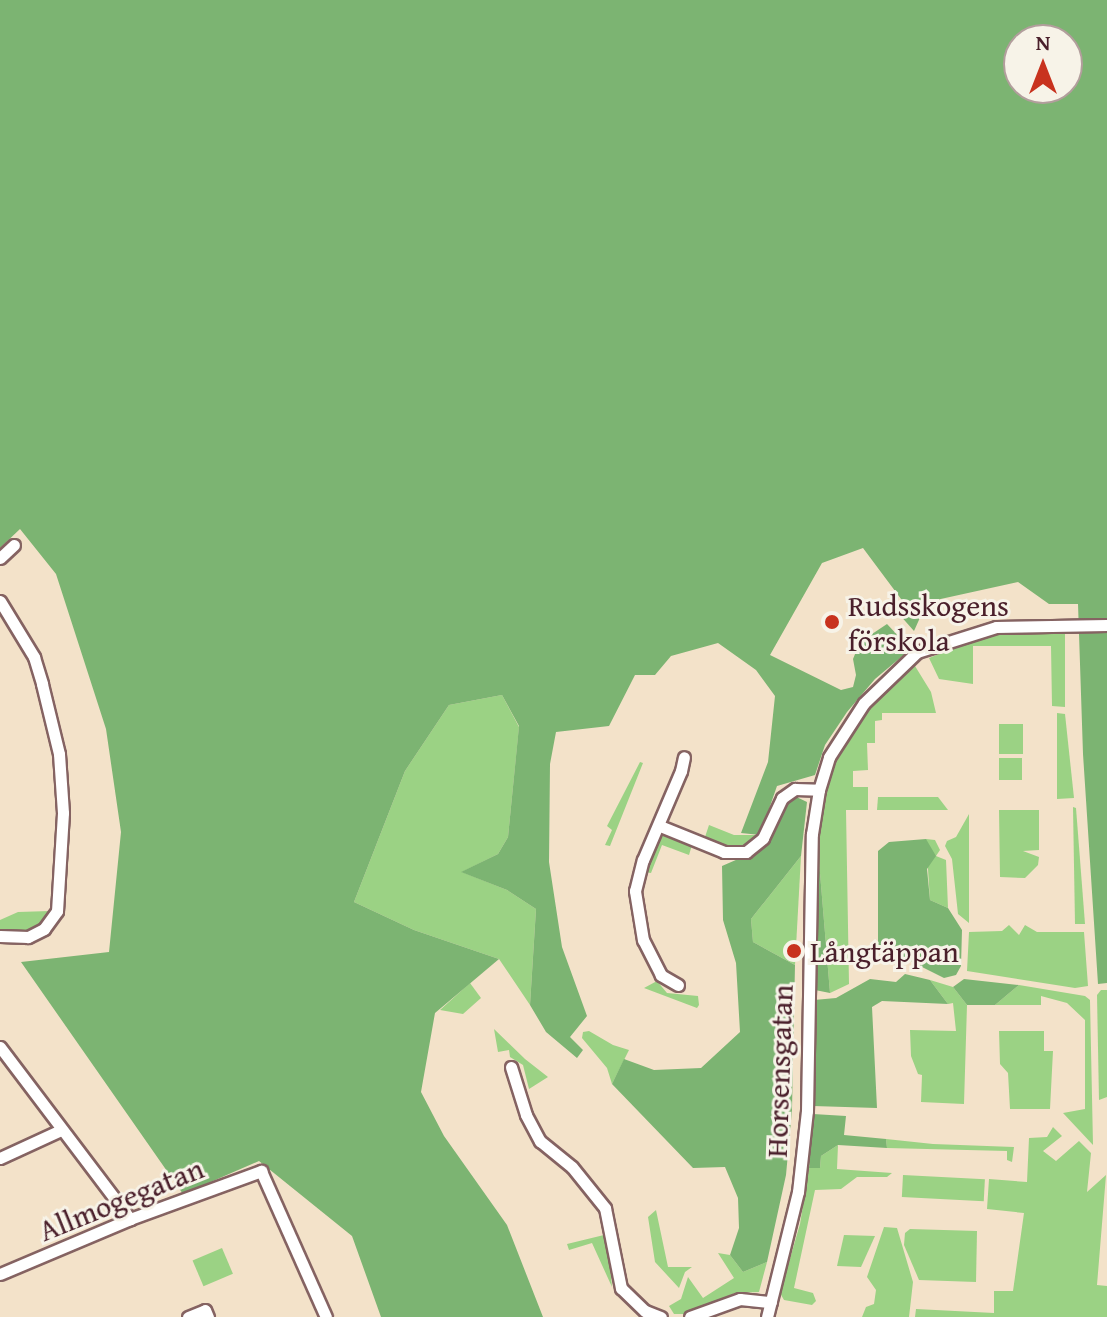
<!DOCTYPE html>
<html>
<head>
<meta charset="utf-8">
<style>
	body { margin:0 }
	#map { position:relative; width:1107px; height:1317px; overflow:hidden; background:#f3e2c9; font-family:"Gentium Book Plus",serif }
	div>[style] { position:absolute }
	.green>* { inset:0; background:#9bd284; transform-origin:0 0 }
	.forest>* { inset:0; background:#7cb472 }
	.roads { filter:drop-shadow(2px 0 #856362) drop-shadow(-2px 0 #856362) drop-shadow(0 2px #856362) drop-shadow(0 -2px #856362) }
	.minor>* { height:11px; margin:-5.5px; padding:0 5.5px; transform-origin:5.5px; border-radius:5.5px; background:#fff }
	.dots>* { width:22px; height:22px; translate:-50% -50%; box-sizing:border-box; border:4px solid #f7f3e8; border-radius:50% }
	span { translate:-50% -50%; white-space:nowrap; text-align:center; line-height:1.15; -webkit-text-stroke:6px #f7f3e8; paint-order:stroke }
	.poi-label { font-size:30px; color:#4a1f2b }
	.left { translate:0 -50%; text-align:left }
	.street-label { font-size:30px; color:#4a1f2b }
	.north { position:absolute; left:1003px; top:24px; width:80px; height:80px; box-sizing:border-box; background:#f7f3e8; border:2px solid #b29e9c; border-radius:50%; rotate:0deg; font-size:22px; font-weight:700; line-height:32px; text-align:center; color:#4a1f2b }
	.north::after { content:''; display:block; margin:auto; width:28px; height:36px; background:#c8321e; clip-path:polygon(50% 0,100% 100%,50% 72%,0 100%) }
</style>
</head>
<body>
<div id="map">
	<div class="green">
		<div style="clip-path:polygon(1029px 631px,1065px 631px,1065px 707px,1052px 706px,1051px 646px,973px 646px,973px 684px,939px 679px,929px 658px,981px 637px)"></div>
		<div style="clip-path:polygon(915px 666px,931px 692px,936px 713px,882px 713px,882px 720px,875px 721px,875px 743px,867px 743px,868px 770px,853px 771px,853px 787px,868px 787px,868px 810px,846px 810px,849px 984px,830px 993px,817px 837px,822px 801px,840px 749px,866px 708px)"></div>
		<div style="clip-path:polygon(502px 695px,519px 727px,508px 837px,498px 854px,462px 872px,507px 890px,536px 909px,530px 1005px,499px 959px,414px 930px,354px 902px,405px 771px,449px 705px)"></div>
		<div style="clip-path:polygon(1057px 713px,1065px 714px,1074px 798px,1057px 799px)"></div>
		<div style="left:999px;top:724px;width:24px;height:30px"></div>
		<div style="left:999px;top:758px;width:23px;height:22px"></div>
		<div style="clip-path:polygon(640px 762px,643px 763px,610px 846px,605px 845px,612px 830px,607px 826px)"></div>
		<div style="clip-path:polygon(878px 797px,938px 797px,948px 810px,877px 810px)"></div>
		<div style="clip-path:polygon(1073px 807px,1076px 808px,1085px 924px,1075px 924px)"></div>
		<div style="clip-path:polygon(999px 810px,1039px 810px,1039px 850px,1023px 851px,1039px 857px,1038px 865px,1025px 878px,1000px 877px)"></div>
		<div style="clip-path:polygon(969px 814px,969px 923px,958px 914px,952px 859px,945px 846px,947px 841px,956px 837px)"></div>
		<div style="clip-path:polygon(709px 825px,734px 835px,760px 835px,742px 849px,725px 849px,704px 840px)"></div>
		<div style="clip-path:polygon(663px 833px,692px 845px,689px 855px,662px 845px,651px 873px,644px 872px,657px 836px)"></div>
		<div style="clip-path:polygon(926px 839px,935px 840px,940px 850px,936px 856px,946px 860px,948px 908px,930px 900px)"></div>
		<div style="clip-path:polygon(801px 856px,795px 965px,753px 942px,751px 919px)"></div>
		<div style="clip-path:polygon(50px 911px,36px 927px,22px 934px,0 931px,0 920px,18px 912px)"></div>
		<div style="clip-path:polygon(1009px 925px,1019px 935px,1025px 925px,1037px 932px,1084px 932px,1088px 986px,1075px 988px,967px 971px,969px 932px,1002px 931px)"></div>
		<div style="clip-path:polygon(930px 980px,953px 987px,967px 1005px,964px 1104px,921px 1102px,922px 1075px,918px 1074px,911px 1056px,910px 1030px,956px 1031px,953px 1003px,948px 1004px)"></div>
		<div style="clip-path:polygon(657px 981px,667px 993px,698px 996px,699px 1005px,697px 1008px,644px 988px)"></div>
		<div style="clip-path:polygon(470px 983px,481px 998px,463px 1014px,440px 1010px)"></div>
		<div style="clip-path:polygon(1019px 985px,1085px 996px,1090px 1000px,1093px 1145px,1063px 1113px,1085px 1109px,1085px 1020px,1067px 1003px,1041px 996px,1041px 1005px,995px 1005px)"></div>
		<div style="clip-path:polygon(1101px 990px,1107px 990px,1107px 1097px,1099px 1100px,1097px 995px)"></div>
		<div style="clip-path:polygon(494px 1029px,525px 1059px,548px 1077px,529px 1089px,523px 1065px,510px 1057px,509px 1050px,498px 1052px)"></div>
		<div style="clip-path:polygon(589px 1031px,613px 1045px,629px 1050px,612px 1084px,607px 1068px,582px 1038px,583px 1032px)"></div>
		<div style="clip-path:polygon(999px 1031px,1044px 1031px,1044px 1051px,1053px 1051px,1050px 1109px,1010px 1109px,1008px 1073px,1000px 1064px)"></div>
		<div style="clip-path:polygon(1053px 1127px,1062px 1136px,1043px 1151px,1056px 1161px,1079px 1141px,1091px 1153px,1087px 1192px,1106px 1175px,1097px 1285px,1107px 1286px,1107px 1317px,915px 1317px,916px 1309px,994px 1313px,994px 1291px,1013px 1291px,1024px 1213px,987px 1209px,989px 1179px,1027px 1182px,1029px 1138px,1047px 1137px)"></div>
		<div style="clip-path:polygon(886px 1139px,933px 1144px,1014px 1147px,1012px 1162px,1007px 1160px,1007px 1151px,887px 1148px)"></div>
		<div style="clip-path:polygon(838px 1145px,837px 1169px,892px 1173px,887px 1177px,857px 1177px,841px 1189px,815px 1190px,794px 1288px,813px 1293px,816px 1301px,812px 1305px,784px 1300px,780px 1293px,800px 1224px,809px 1168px,820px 1168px,821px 1156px)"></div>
		<div style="left:903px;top:1175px;width:82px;height:22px;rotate:3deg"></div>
		<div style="clip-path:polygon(656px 1210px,668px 1267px,692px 1267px,685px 1272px,679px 1288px,655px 1262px,648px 1217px)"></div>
		<div style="clip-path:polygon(602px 1227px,607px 1232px,612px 1287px,592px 1243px,569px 1250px,567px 1244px,604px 1235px)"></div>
		<div style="clip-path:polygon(884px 1227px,897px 1228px,913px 1282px,909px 1317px,862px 1317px,866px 1307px,874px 1304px,876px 1290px,867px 1277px)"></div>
		<div style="clip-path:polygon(910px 1229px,977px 1231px,976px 1282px,919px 1280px,904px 1245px,905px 1233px)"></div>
		<div style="clip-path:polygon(844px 1235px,875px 1236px,861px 1267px,837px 1266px)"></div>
		<div style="left:222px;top:1248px;width:28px;height:32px;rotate:67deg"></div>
		<div style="clip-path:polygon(718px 1253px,730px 1255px,743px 1272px,767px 1262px,759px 1292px,735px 1293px,684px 1314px,674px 1314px,669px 1306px,681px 1299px,688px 1277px,703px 1298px,734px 1278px)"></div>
	</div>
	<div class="forest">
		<div style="clip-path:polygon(evenodd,0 0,1107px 0,1107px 983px,1098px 984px,1083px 754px,1078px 604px,1049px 604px,1018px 582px,927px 602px,914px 631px,898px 613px,904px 603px,863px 548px,822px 563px,770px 655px,841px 690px,853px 687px,856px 675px,853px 659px,860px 642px,887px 624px,902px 640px,906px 653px,875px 679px,847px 712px,825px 745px,815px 775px,777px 786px,760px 835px,741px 833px,768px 762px,775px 696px,756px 670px,718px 643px,671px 656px,655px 675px,635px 675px,609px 726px,556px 732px,550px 764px,549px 862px,562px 947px,587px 1016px,570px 1037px,583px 1050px,577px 1058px,546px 1032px,530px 1005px,536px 909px,507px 890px,461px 872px,498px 854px,508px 837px,519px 726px,502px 695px,449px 705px,405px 771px,354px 902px,414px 930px,499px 959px,435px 1013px,421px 1092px,444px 1136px,507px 1225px,543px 1317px,381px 1317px,352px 1236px,259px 1161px,183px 1194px,21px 962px,109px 952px,121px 832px,106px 729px,56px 574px,20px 529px,0 548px,0 0,1019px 40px,1067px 40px,1067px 88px,1019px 88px,1019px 40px)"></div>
		<div style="clip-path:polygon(786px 792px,807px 802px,801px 856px,751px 919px,753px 942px,795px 965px,792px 1110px,786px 1175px,767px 1262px,743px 1272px,730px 1255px,739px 1228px,738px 1198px,725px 1167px,693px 1168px,612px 1084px,624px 1059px,654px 1070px,701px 1068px,740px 1032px,736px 963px,723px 920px,722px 866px,745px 856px)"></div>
		<div style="clip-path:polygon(817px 837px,830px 993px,815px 990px)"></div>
		<div style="clip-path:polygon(926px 839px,936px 856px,927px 869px,930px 900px,948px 908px,962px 930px,961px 966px,956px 975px,944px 978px,878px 945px,878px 851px,889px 842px)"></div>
		<div style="clip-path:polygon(905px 974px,930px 980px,948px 1004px,882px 1001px,872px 1007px,877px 1108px,813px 1106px,814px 1000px,836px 998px,870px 979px,896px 982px)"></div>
		<div style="clip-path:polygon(964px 979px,1019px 985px,995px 1005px,967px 1005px,953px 987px)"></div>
		<div style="clip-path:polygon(813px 1114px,846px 1116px,844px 1135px,886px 1139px,887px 1148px,838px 1145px,821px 1156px,820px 1168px,809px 1168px)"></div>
	</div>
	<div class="roads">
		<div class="minor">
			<div style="left:0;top:558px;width:19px;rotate:-43deg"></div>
			<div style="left:0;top:601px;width:66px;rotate:58.7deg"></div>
			<div style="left:34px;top:657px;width:28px;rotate:73deg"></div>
			<div style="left:42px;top:684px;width:72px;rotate:76.3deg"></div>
			<div style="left:59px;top:754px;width:59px;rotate:86.1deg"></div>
			<div style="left:63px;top:813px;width:98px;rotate:93.5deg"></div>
			<div style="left:57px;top:911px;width:22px;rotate:126deg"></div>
			<div style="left:44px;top:929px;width:18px;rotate:153deg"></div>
			<div style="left:28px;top:937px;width:28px;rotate:-178deg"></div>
			<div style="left:660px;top:826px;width:69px;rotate:22.1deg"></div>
			<div style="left:724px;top:852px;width:22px"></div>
			<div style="left:746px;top:852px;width:22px;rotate:-39deg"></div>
			<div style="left:763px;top:838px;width:44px;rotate:-64.6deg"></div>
			<div style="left:782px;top:798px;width:16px;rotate:-35deg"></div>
			<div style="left:795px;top:789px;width:24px;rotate:2deg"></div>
			<div style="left:678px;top:985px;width:20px;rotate:-150deg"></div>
			<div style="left:661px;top:975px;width:39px;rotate:-117deg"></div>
			<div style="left:643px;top:940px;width:50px;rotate:-99.3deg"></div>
			<div style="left:635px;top:891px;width:32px;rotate:-76deg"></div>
			<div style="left:643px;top:860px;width:97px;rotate:-66.9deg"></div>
			<div style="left:681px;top:771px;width:14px;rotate:-78deg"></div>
			<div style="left:0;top:1047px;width:216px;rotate:52.9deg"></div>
			<div style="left:511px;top:1067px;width:50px;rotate:72.6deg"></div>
			<div style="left:526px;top:1115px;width:30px;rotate:62deg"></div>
			<div style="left:540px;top:1141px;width:41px;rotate:39.1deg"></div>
			<div style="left:572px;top:1167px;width:53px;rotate:51.2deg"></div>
			<div style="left:605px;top:1208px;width:82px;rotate:78.7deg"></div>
			<div style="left:621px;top:1288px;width:33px;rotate:44deg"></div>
			<div style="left:645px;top:1311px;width:17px;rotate:21deg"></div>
			<div style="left:0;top:1158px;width:67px;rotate:-24.7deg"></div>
			<div style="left:0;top:1274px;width:141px;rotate:-22.9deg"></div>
			<div style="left:130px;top:1219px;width:140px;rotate:-20.1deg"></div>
			<div style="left:261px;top:1171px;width:160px;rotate:66deg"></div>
			<div style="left:188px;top:1317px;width:18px;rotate:-22deg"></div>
			<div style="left:205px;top:1310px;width:8px;rotate:67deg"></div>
			<div style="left:690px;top:1317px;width:53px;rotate:-19.8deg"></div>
			<div style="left:740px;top:1299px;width:31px;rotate:6deg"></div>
			<div style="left:767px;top:1317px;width:129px;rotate:-76.1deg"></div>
			<div style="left:798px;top:1192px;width:81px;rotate:-83.7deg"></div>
			<div style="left:807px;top:1111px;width:277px;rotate:-89deg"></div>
			<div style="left:812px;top:834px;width:45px;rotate:-81deg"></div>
			<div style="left:819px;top:790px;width:34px;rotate:-73deg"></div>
			<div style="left:829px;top:757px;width:64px;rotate:-57.1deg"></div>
			<div style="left:864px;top:703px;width:74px;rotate:-43.9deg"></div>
			<div style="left:917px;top:652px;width:83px;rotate:-17.6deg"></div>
			<div style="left:996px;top:627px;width:111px;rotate:-1deg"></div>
		</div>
	</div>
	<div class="dots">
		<div style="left:832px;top:622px;background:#c8321e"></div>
		<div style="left:794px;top:951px;background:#c8321e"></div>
	</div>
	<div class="poi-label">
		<span class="left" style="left:848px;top:622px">Rudsskogens<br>förskola</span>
		<span class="left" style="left:810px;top:951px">Långtäppan</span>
	</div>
	<div class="street-label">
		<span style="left:779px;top:1071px;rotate:-88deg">Horsensgatan</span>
		<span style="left:121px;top:1199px;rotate:-22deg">Allmogegatan</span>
	</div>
	<div class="north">N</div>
</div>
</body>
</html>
